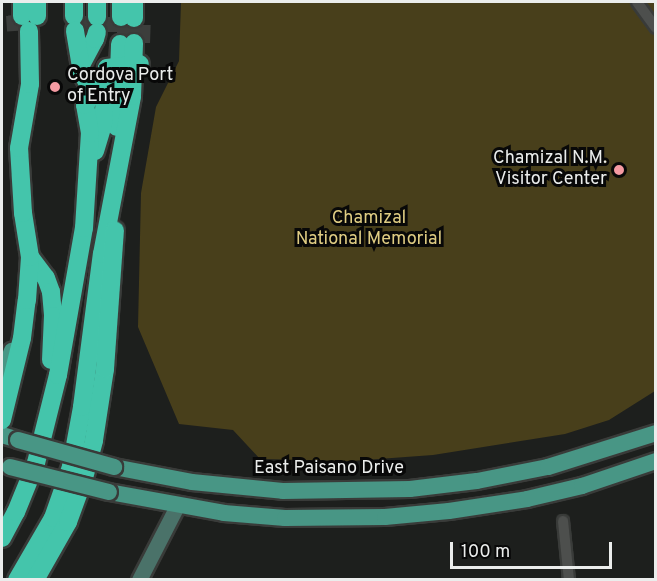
<!DOCTYPE html>
<html>
<head>
<meta charset="utf-8">
<style>
	body { margin:0 }
	#map { position:relative; width:657px; height:581px; overflow:hidden; background:#1d1f1d; font-family:Overpass,sans-serif }
	div>[style] { position:absolute }
	.green>* { inset:0; background:#483f1b }
	.motorway-tunnel>* { height:18px; margin-top:-9px; transform-origin:0; background:repeating-linear-gradient(90deg,#3c3e3c 0 18px,transparent 0 27px) }
	.roads { filter:drop-shadow(2px 0 #393b39) drop-shadow(-2px 0 #393b39) drop-shadow(0 2px #393b39) drop-shadow(0 -2px #393b39) }
	.minor>* { height:10px; margin:-5px; padding:0 5px; transform-origin:5px; border-radius:5px; background:#4d4f4d }
	.secondary>* { height:15px; margin:-7.5px; padding:0 7.5px; transform-origin:7.5px; border-radius:7.5px; background:#4a7269 }
	.primary>* { height:16px; margin:-8px; padding:0 8px; transform-origin:8px; border-radius:8px; background:#489685 }
	.motorway>* { height:18px; margin:-9px; padding:0 9px; transform-origin:9px; border-radius:9px; background:#44c5ab }
	.bridges { filter:drop-shadow(2px 0 #393b39) drop-shadow(-2px 0 #393b39) drop-shadow(0 2px #393b39) drop-shadow(0 -2px #393b39) }
	.primary-bridge>* { height:16px; margin:-8px; padding:0 8px; transform-origin:8px; border-radius:8px; background:#489685 }
	.dots>* { width:16px; height:16px; translate:-50% -50%; box-sizing:border-box; border:3px solid #080808; border-radius:50% }
	span { translate:-50% -50%; white-space:nowrap; text-align:center; line-height:1.15; -webkit-text-stroke:6px #080808; paint-order:stroke }
	.poi-label { font-size:18px; color:#ebedec }
	.left { translate:0 -50%; text-align:left }
	.right { translate:-100% -50%; text-align:right }
	.park-label { font-size:18px; color:#e0cd83 }
	.street-label { font-size:18px; color:#ebedec }
	.frame { position:absolute; inset:0; border:3px solid #ebedec; pointer-events:none }
	.scale { position:absolute; left:450px; top:542px; width:162px; height:27px; box-sizing:border-box; border:3px solid #ebedec; border-top:0; padding-left:8px; font-size:18px; line-height:21px; white-space:nowrap; color:#ebedec; -webkit-text-stroke:4px #080808; paint-order:stroke }
</style>
</head>
<body>
<div id="map">
	<div class="green">
		<div style="clip-path:polygon(181px 2px,655px 2px,655px 391px,609px 420px,565px 434px,433px 455px,351px 461px,260px 459px,233px 430px,179px 424px,138px 327px,141px 193px,156px 107px,179px 61px)"></div>
	</div>
	<div class="motorway-tunnel">
		<div style="left:15px;top:15px;width:16px;rotate:86deg"></div>
		<div style="left:88px;top:31px;width:15px;rotate:-90deg"></div>
		<div style="left:112px;top:32px;width:15px;rotate:-90deg"></div>
		<div style="left:141px;top:43px;width:26px;rotate:-88deg"></div>
		<div style="left:126px;top:44px;width:27px;rotate:-90deg"></div>
	</div>
	<div class="roads">
		<div class="minor">
			<div style="left:637px;top:2px;width:32px;rotate:54deg"></div>
			<div style="left:563px;top:521px;width:59px;rotate:84.2deg"></div>
		</div>
		<div class="secondary">
			<div style="left:139px;top:580px;width:83px;rotate:-62.8deg"></div>
		</div>
		<div class="primary">
			<div style="left:2px;top:378px;width:29px;rotate:-70deg"></div>
			<div style="left:2px;top:435px;width:17px;rotate:17deg"></div>
			<div style="left:114px;top:467px;width:79px;rotate:10.9deg"></div>
			<div style="left:192px;top:482px;width:91px;rotate:5.6deg"></div>
			<div style="left:283px;top:491px;width:127px;rotate:-0.9deg"></div>
			<div style="left:410px;top:489px;width:67px;rotate:-6.8deg"></div>
			<div style="left:477px;top:481px;width:72px;rotate:-11.2deg"></div>
			<div style="left:548px;top:467px;width:113px;rotate:-17.5deg"></div>
			<div style="left:109px;top:492px;width:117px;rotate:10.3deg"></div>
			<div style="left:224px;top:513px;width:61px;rotate:4.7deg"></div>
			<div style="left:285px;top:518px;width:100px;rotate:-0.6deg"></div>
			<div style="left:385px;top:517px;width:64px;rotate:-5.4deg"></div>
			<div style="left:449px;top:511px;width:79px;rotate:-8.7deg"></div>
			<div style="left:527px;top:499px;width:57px;rotate:-13.3deg"></div>
			<div style="left:582px;top:486px;width:78px;rotate:-18.7deg"></div>
		</div>
		<div class="motorway">
			<div style="left:22px;top:2px;width:14px;rotate:90deg"></div>
			<div style="left:74px;top:2px;width:14px;rotate:90deg"></div>
			<div style="left:37px;top:16px;width:14px;rotate:-90deg"></div>
			<div style="left:97px;top:17px;width:15px;rotate:-90deg"></div>
			<div style="left:121px;top:17px;width:15px;rotate:-90deg"></div>
			<div style="left:134px;top:18px;width:16px;rotate:-90deg"></div>
			<div style="left:81px;top:65px;width:30px;rotate:-62deg"></div>
			<div style="left:95px;top:39px;width:7px;rotate:-74deg"></div>
			<div style="left:117px;top:127px;width:83px;rotate:-87.9deg"></div>
			<div style="left:95px;top:151px;width:28px;rotate:-73deg"></div>
			<div style="left:103px;top:124px;width:56px;rotate:-85.9deg"></div>
			<div style="left:107px;top:68px;width:33px;rotate:-7deg"></div>
			<div style="left:30px;top:257px;width:26px;rotate:53deg"></div>
			<div style="left:46px;top:278px;width:15px;rotate:70deg"></div>
			<div style="left:51px;top:292px;width:24px;rotate:85deg"></div>
			<div style="left:53px;top:316px;width:44px;rotate:92.6deg"></div>
			<div style="left:2px;top:420px;width:84px;rotate:-76.3deg"></div>
			<div style="left:22px;top:338px;width:38px;rotate:-83deg"></div>
			<div style="left:27px;top:300px;width:43px;rotate:-86deg"></div>
			<div style="left:30px;top:257px;width:45px;rotate:-99deg"></div>
			<div style="left:23px;top:213px;width:65px;rotate:-93.5deg"></div>
			<div style="left:19px;top:148px;width:65px;rotate:-80.2deg"></div>
			<div style="left:30px;top:84px;width:53px;rotate:-91.1deg"></div>
			<div style="left:2px;top:538px;width:30px;rotate:-62deg"></div>
			<div style="left:16px;top:512px;width:53px;rotate:-67.8deg"></div>
			<div style="left:36px;top:463px;width:91px;rotate:-76deg"></div>
			<div style="left:58px;top:375px;width:149px;rotate:-80deg"></div>
			<div style="left:84px;top:228px;width:95px;rotate:-86.4deg"></div>
			<div style="left:90px;top:133px;width:28px;rotate:-100deg"></div>
			<div style="left:85px;top:105px;width:14px;rotate:-56deg"></div>
			<div style="left:93px;top:93px;width:23px;rotate:-119deg"></div>
			<div style="left:82px;top:73px;width:43px;rotate:-99.5deg"></div>
			<div style="left:17px;top:580px;width:72px;rotate:-59.9deg"></div>
			<div style="left:53px;top:518px;width:54px;rotate:-70.6deg"></div>
			<div style="left:71px;top:467px;width:61px;rotate:-79.6deg"></div>
			<div style="left:82px;top:407px;width:154px;rotate:-82.6deg"></div>
			<div style="left:102px;top:254px;width:161px;rotate:-79.2deg"></div>
			<div style="left:132px;top:96px;width:53px;rotate:-87.8deg"></div>
			<div style="left:35px;top:580px;width:67px;rotate:-60.4deg"></div>
			<div style="left:68px;top:522px;width:47px;rotate:-70deg"></div>
			<div style="left:84px;top:478px;width:39px;rotate:-75deg"></div>
			<div style="left:94px;top:440px;width:72px;rotate:-81.2deg"></div>
			<div style="left:105px;top:369px;width:139px;rotate:-85.9deg"></div>
		</div>
	</div>
	<div class="bridges">
		<div class="primary-bridge">
			<div style="left:18px;top:440px;width:100px;rotate:15.7deg"></div>
			<div style="left:10px;top:467px;width:102px;rotate:14.2deg"></div>
		</div>
	</div>
	<div class="dots">
		<div style="left:55px;top:87px;background:#f49aa2"></div>
		<div style="left:619px;top:170px;background:#f49aa2"></div>
	</div>
	<div class="poi-label">
		<span class="left" style="left:67px;top:87px">Cordova Port<br>of Entry</span>
		<span class="right" style="left:607px;top:170px">Chamizal N.M.<br>Visitor Center</span>
	</div>
	<div class="park-label">
		<span style="left:369px;top:230px">Chamizal<br>National Memorial</span>
	</div>
	<div class="street-label">
		<span style="left:329px;top:469px">East Paisano Drive</span>
	</div>
	<div class="frame"></div>
	<div class="scale">100 m</div>
</div>
</body>
</html>
